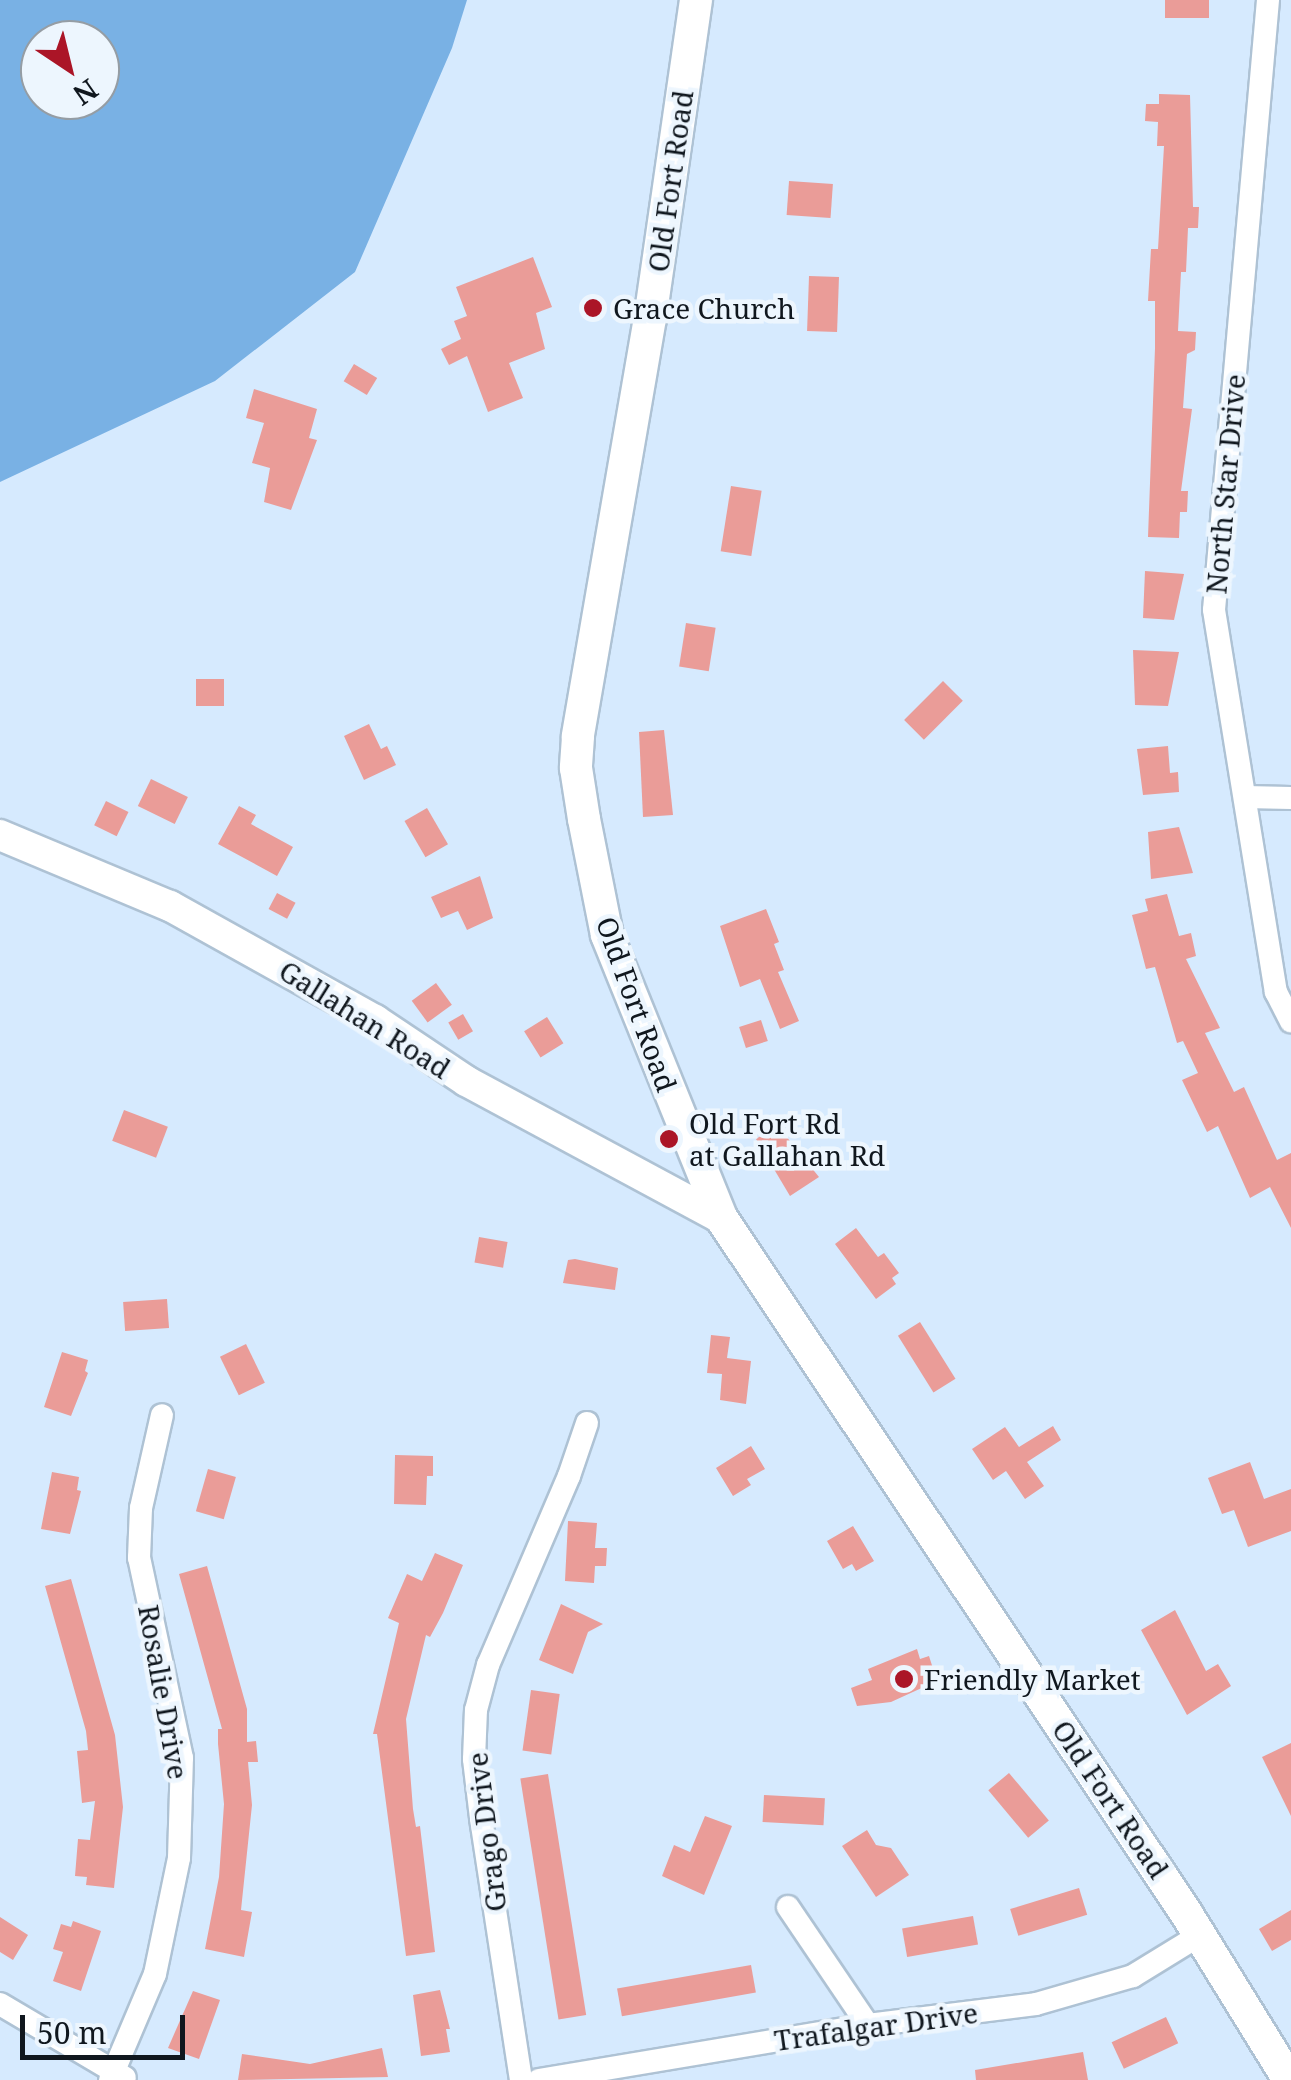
<!DOCTYPE html>
<html>
<head>
<meta charset="utf-8">
<style>
	body { margin:0 }
	#map { position:relative; width:1291px; height:2080px; overflow:hidden; background:#d6eafe; font-family:"Noto Serif",serif }
	div>[style] { position:absolute }
	.forest>* { inset:0; background:#79b1e4 }
	.building>* { inset:0; background:#ea9c98; transform-origin:0 0 }
	.roads { filter:drop-shadow(2px 0 #aec2d4) drop-shadow(-2px 0 #aec2d4) drop-shadow(0 2px #aec2d4) drop-shadow(0 -2px #aec2d4) }
	.minor>* { height:22px; margin:-11px; padding:0 11px; transform-origin:11px; border-radius:11px; background:#fff }
	.tertiary>* { height:30px; margin:-15px; padding:0 15px; transform-origin:15px; border-radius:15px; background:#fff }
	.secondary>* { height:32px; margin:-16px; padding:0 16px; transform-origin:16px; border-radius:16px; background:#fff }
	.dots>* { width:28px; height:28px; translate:-50% -50%; box-sizing:border-box; border:5px solid #edf6fe; border-radius:50% }
	span { translate:-50% -50%; white-space:nowrap; text-align:center; line-height:1.15; -webkit-text-stroke:9px #edf6fe; paint-order:stroke }
	.street-label { font-size:28px; color:#10171e }
	.poi-label { font-size:28px; color:#10171e }
	.left { translate:0 -50%; text-align:left }
	.north { position:absolute; left:20px; top:20px; width:100px; height:100px; box-sizing:border-box; background:#edf6fe; border:2px solid #959da4; border-radius:50%; rotate:145deg; font-size:28px; font-weight:700; line-height:40px; text-align:center; color:#10171e }
	.north::after { content:''; display:block; margin:auto; width:35px; height:45px; background:#ab1527; clip-path:polygon(50% 0,100% 100%,50% 72%,0 100%) }
	.scale { position:absolute; left:20px; top:2015px; width:165px; height:45px; box-sizing:border-box; border:5px solid #10171e; border-top:0; padding-left:12px; font-size:30px; line-height:35px; white-space:nowrap; color:#10171e; -webkit-text-stroke:8px #edf6fe; paint-order:stroke }
</style>
</head>
<body>
<div id="map">
	<div class="forest">
		<div style="clip-path:polygon(evenodd,0 0,467px 0,452px 48px,355px 272px,215px 381px,0 482px,0 0,40px 40px,100px 40px,100px 100px,40px 100px,40px 40px)"></div>
	</div>
	<div class="building">
		<div style="left:1165px;top:0;width:44px;height:18px"></div>
		<div style="clip-path:polygon(1159px 94px,1190px 95px,1193px 207px,1199px 207px,1198px 228px,1188px 228px,1186px 272px,1181px 272px,1178px 331px,1196px 332px,1195px 350px,1187px 354px,1183px 408px,1192px 409px,1181px 491px,1188px 491px,1187px 512px,1180px 512px,1179px 538px,1148px 537px,1155px 348px,1155px 301px,1148px 301px,1151px 249px,1158px 249px,1164px 146px,1157px 146px,1158px 122px,1145px 121px,1146px 104px,1159px 104px)"></div>
		<div style="left:789px;top:181px;width:44px;height:34px;rotate:4deg"></div>
		<div style="clip-path:polygon(533px 257px,552px 307px,536px 313px,545px 349px,509px 363px,523px 398px,488px 412px,467px 356px,449px 365px,441px 349px,461px 339px,454px 321px,467px 316px,456px 287px)"></div>
		<div style="left:809px;top:276px;width:30px;height:55px;rotate:2deg"></div>
		<div style="left:354px;top:364px;width:27px;height:20px;rotate:31deg"></div>
		<div style="clip-path:polygon(254px 389px,317px 409px,309px 438px,317px 440px,291px 510px,264px 502px,270px 468px,252px 463px,264px 423px,246px 418px)"></div>
		<div style="left:731px;top:486px;width:31px;height:66px;rotate:9deg"></div>
		<div style="clip-path:polygon(1145px 571px,1184px 574px,1174px 620px,1143px 618px)"></div>
		<div style="left:686px;top:623px;width:30px;height:44px;rotate:9deg"></div>
		<div style="clip-path:polygon(1133px 650px,1179px 652px,1168px 706px,1135px 705px)"></div>
		<div style="left:196px;top:679px;width:28px;height:27px"></div>
		<div style="left:943px;top:681px;width:28px;height:55px;rotate:45deg"></div>
		<div style="clip-path:polygon(369px 724px,381px 749px,387px 746px,396px 765px,364px 780px,344px 736px)"></div>
		<div style="clip-path:polygon(664px 730px,673px 815px,643px 817px,639px 732px)"></div>
		<div style="clip-path:polygon(1168px 746px,1170px 773px,1178px 772px,1179px 792px,1143px 795px,1137px 749px)"></div>
		<div style="left:151px;top:779px;width:41px;height:30px;rotate:26deg"></div>
		<div style="left:106px;top:801px;width:25px;height:27px;rotate:26deg"></div>
		<div style="clip-path:polygon(239px 806px,256px 815px,251px 824px,293px 847px,277px 876px,218px 844px)"></div>
		<div style="left:427px;top:808px;width:42px;height:26px;rotate:60deg"></div>
		<div style="clip-path:polygon(1179px 827px,1193px 873px,1151px 879px,1148px 832px)"></div>
		<div style="clip-path:polygon(480px 876px,493px 918px,467px 930px,458px 911px,441px 918px,431px 897px)"></div>
		<div style="left:277px;top:893px;width:21px;height:18px;rotate:28deg"></div>
		<div style="clip-path:polygon(1167px 894px,1179px 936px,1191px 933px,1196px 956px,1186px 959px,1220px 1028px,1205px 1033px,1234px 1092px,1244px 1087px,1277px 1160px,1291px 1153px,1291px 1228px,1270px 1187px,1250px 1198px,1218px 1126px,1207px 1132px,1182px 1080px,1198px 1073px,1183px 1041px,1177px 1043px,1155px 967px,1146px 969px,1132px 915px,1148px 911px,1145px 899px)"></div>
		<div style="clip-path:polygon(766px 909px,779px 942px,774px 944px,784px 970px,778px 972px,799px 1021px,780px 1029px,760px 979px,740px 987px,720px 926px)"></div>
		<div style="left:436px;top:983px;width:27px;height:30px;rotate:54deg"></div>
		<div style="left:463px;top:1014px;width:20px;height:17px;rotate:60deg"></div>
		<div style="left:547px;top:1017px;width:31px;height:27px;rotate:58deg"></div>
		<div style="left:761px;top:1020px;width:22px;height:23px;rotate:72deg"></div>
		<div style="left:124px;top:1110px;width:47px;height:33px;rotate:21deg"></div>
		<div style="clip-path:polygon(777px 1125px,819px 1177px,790px 1196px,756px 1139px)"></div>
		<div style="clip-path:polygon(856px 1228px,878px 1257px,884px 1253px,899px 1273px,892px 1278px,896px 1284px,876px 1299px,835px 1244px)"></div>
		<div style="left:479px;top:1237px;width:29px;height:26px;rotate:10deg"></div>
		<div style="clip-path:polygon(575px 1259px,618px 1268px,615px 1290px,563px 1283px,568px 1260px)"></div>
		<div style="left:167px;top:1299px;width:29px;height:44px;rotate:86deg"></div>
		<div style="left:920px;top:1322px;width:67px;height:26px;rotate:58deg"></div>
		<div style="clip-path:polygon(711px 1335px,730px 1337px,727px 1358px,751px 1361px,746px 1404px,720px 1400px,722px 1374px,707px 1373px)"></div>
		<div style="left:246px;top:1344px;width:43px;height:29px;rotate:64deg"></div>
		<div style="clip-path:polygon(62px 1352px,88px 1360px,85px 1371px,88px 1373px,71px 1416px,44px 1407px)"></div>
		<div style="clip-path:polygon(1053px 1426px,1061px 1440px,1027px 1462px,1044px 1486px,1025px 1499px,1006px 1471px,993px 1480px,972px 1449px,1005px 1427px,1019px 1447px)"></div>
		<div style="clip-path:polygon(751px 1446px,765px 1469px,747px 1479px,751px 1485px,733px 1496px,716px 1468px)"></div>
		<div style="clip-path:polygon(395px 1455px,433px 1456px,433px 1476px,427px 1476px,426px 1505px,394px 1504px)"></div>
		<div style="clip-path:polygon(1250px 1462px,1264px 1499px,1291px 1489px,1291px 1531px,1248px 1547px,1234px 1510px,1222px 1514px,1208px 1478px)"></div>
		<div style="left:208px;top:1469px;width:29px;height:44px;rotate:16deg"></div>
		<div style="clip-path:polygon(52px 1472px,79px 1477px,77px 1490px,81px 1491px,70px 1534px,41px 1529px)"></div>
		<div style="clip-path:polygon(568px 1521px,597px 1523px,595px 1548px,607px 1548px,606px 1566px,595px 1566px,594px 1583px,565px 1581px)"></div>
		<div style="clip-path:polygon(853px 1526px,874px 1561px,856px 1571px,852px 1564px,843px 1569px,827px 1541px)"></div>
		<div style="clip-path:polygon(435px 1553px,463px 1565px,443px 1613px,430px 1637px,426px 1635px,406px 1719px,413px 1809px,416px 1827px,420px 1826px,435px 1952px,406px 1956px,377px 1734px,373px 1734px,399px 1623px,388px 1618px,407px 1574px,422px 1581px)"></div>
		<div style="clip-path:polygon(207px 1566px,247px 1709px,247px 1742px,256px 1741px,258px 1762px,248px 1762px,252px 1805px,241px 1910px,252px 1912px,244px 1957px,205px 1949px,219px 1877px,224px 1804px,218px 1744px,218px 1729px,222px 1729px,179px 1574px)"></div>
		<div style="clip-path:polygon(71px 1579px,115px 1735px,123px 1807px,114px 1888px,86px 1885px,87px 1877px,75px 1876px,78px 1839px,90px 1840px,95px 1801px,82px 1803px,77px 1751px,88px 1750px,86px 1731px,45px 1586px)"></div>
		<div style="clip-path:polygon(561px 1604px,603px 1624px,588px 1632px,573px 1674px,539px 1660px)"></div>
		<div style="clip-path:polygon(1175px 1610px,1206px 1671px,1218px 1664px,1231px 1686px,1187px 1715px,1141px 1630px)"></div>
		<div style="clip-path:polygon(917px 1649px,920px 1659px,929px 1656px,937px 1681px,891px 1702px,857px 1706px,851px 1688px,872px 1680px,868px 1669px)"></div>
		<div style="left:531px;top:1690px;width:29px;height:61px;rotate:8deg"></div>
		<div style="clip-path:polygon(1291px 1743px,1291px 1816px,1262px 1757px)"></div>
		<div style="left:1009px;top:1773px;width:62px;height:27px;rotate:50deg"></div>
		<div style="left:548px;top:1774px;width:244px;height:28px;rotate:81deg"></div>
		<div style="left:764px;top:1795px;width:61px;height:27px;rotate:3deg"></div>
		<div style="clip-path:polygon(705px 1816px,732px 1826px,704px 1895px,662px 1876px,674px 1845px,690px 1852px)"></div>
		<div style="clip-path:polygon(867px 1830px,876px 1845px,891px 1848px,909px 1875px,876px 1897px,842px 1846px)"></div>
		<div style="left:1079px;top:1888px;width:28px;height:72px;rotate:73deg"></div>
		<div style="clip-path:polygon(1291px 1910px,1291px 1940px,1272px 1951px,1259px 1929px)"></div>
		<div style="left:973px;top:1916px;width:29px;height:72px;rotate:80deg"></div>
		<div style="clip-path:polygon(0 1917px,28px 1935px,13px 1960px,0 1952px)"></div>
		<div style="clip-path:polygon(73px 1921px,101px 1931px,81px 1991px,53px 1981px,63px 1952px,53px 1949px,61px 1924px,71px 1927px)"></div>
		<div style="left:751px;top:1965px;width:28px;height:136px;rotate:80deg"></div>
		<div style="clip-path:polygon(440px 1990px,450px 2029px,446px 2029px,450px 2052px,421px 2056px,413px 1995px)"></div>
		<div style="clip-path:polygon(193px 1991px,220px 2000px,199px 2059px,168px 2048px)"></div>
		<div style="left:1166px;top:2017px;width:29px;height:60px;rotate:65deg"></div>
		<div style="clip-path:polygon(382px 2048px,388px 2077px,238px 2080px,242px 2054px,310px 2064px)"></div>
		<div style="clip-path:polygon(1083px 2052px,1088px 2080px,976px 2080px,975px 2070px)"></div>
	</div>
	<div class="roads">
		<div class="minor">
			<div style="left:1268px;top:0;width:612px;rotate:95.06deg"></div>
			<div style="left:1214px;top:610px;width:387px;rotate:80.8deg"></div>
			<div style="left:1276px;top:992px;width:33px;rotate:63deg"></div>
			<div style="left:1245px;top:797px;width:46px;rotate:1.2deg"></div>
			<div style="left:788px;top:1907px;width:143px;rotate:55.9deg"></div>
			<div style="left:0;top:2004px;width:145px;rotate:30.6deg"></div>
			<div style="left:110px;top:2080px;width:115px;rotate:-67deg"></div>
			<div style="left:155px;top:1974px;width:118px;rotate:-78.3deg"></div>
			<div style="left:179px;top:1858px;width:100px;rotate:-88.3deg"></div>
			<div style="left:182px;top:1758px;width:205px;rotate:-102.1deg"></div>
			<div style="left:139px;top:1558px;width:50px;rotate:-87.7deg"></div>
			<div style="left:141px;top:1508px;width:95px;rotate:-77.3deg"></div>
			<div style="left:521px;top:2080px;width:265px;rotate:-98.7deg"></div>
			<div style="left:481px;top:1818px;width:59px;rotate:-96.8deg"></div>
			<div style="left:474px;top:1759px;width:49px;rotate:-87.7deg"></div>
			<div style="left:476px;top:1710px;width:47px;rotate:-75.1deg"></div>
			<div style="left:488px;top:1665px;width:206px;rotate:-66.8deg"></div>
			<div style="left:569px;top:1476px;width:56px;rotate:-71.2deg"></div>
			<div style="left:539px;top:2080px;width:334px;rotate:-9.5deg"></div>
			<div style="left:868px;top:2025px;width:169px;rotate:-7.1deg"></div>
			<div style="left:1036px;top:2004px;width:101px;rotate:-16.1deg"></div>
			<div style="left:1133px;top:1976px;width:79px;rotate:-31.5deg"></div>
		</div>
		<div class="tertiary">
			<div style="left:0;top:835px;width:184px;rotate:22.7deg"></div>
			<div style="left:170px;top:906px;width:235px;rotate:29.1deg"></div>
			<div style="left:375px;top:1020px;width:110px;rotate:33.8deg"></div>
			<div style="left:466px;top:1081px;width:291px;rotate:28.3deg"></div>
		</div>
		<div class="secondary">
			<div style="left:696px;top:0;width:321px;rotate:98.2deg"></div>
			<div style="left:650px;top:318px;width:425px;rotate:99.8deg"></div>
			<div style="left:578px;top:737px;width:31px;rotate:94deg"></div>
			<div style="left:576px;top:768px;width:52px;rotate:81.1deg"></div>
			<div style="left:584px;top:819px;width:118px;rotate:78.8deg"></div>
			<div style="left:607px;top:935px;width:306px;rotate:68deg"></div>
			<div style="left:722px;top:1219px;width:835px;rotate:56.23deg"></div>
			<div style="left:1186px;top:1913px;width:196px;rotate:58.3deg"></div>
		</div>
	</div>
	<div class="dots">
		<div style="left:593px;top:308px;background:#ab1527"></div>
		<div style="left:669px;top:1139px;background:#ab1527"></div>
		<div style="left:904px;top:1679px;background:#ab1527"></div>
	</div>
	<div class="street-label">
		<span style="left:670px;top:181px;rotate:-82deg">Old Fort Road</span>
		<span style="left:1225px;top:484px;rotate:-85deg">North Star Drive</span>
		<span style="left:637px;top:1004px;rotate:70deg">Old Fort Road</span>
		<span style="left:365px;top:1019px;rotate:32deg">Gallahan Road</span>
		<span style="left:164px;top:1692px;rotate:80deg">Rosalie Drive</span>
		<span style="left:1111px;top:1799px;rotate:56deg">Old Fort Road</span>
		<span style="left:486px;top:1832px;rotate:-97deg">Grago Drive</span>
		<span style="left:876px;top:2026px;rotate:-8deg">Trafalgar Drive</span>
	</div>
	<div class="poi-label">
		<span class="left" style="left:613px;top:308px">Grace Church</span>
		<span class="left" style="left:689px;top:1139px">Old Fort Rd<br>at Gallahan Rd</span>
		<span class="left" style="left:924px;top:1679px">Friendly Market</span>
	</div>
	<div class="north">N</div>
	<div class="scale">50 m</div>
</div>
</body>
</html>
